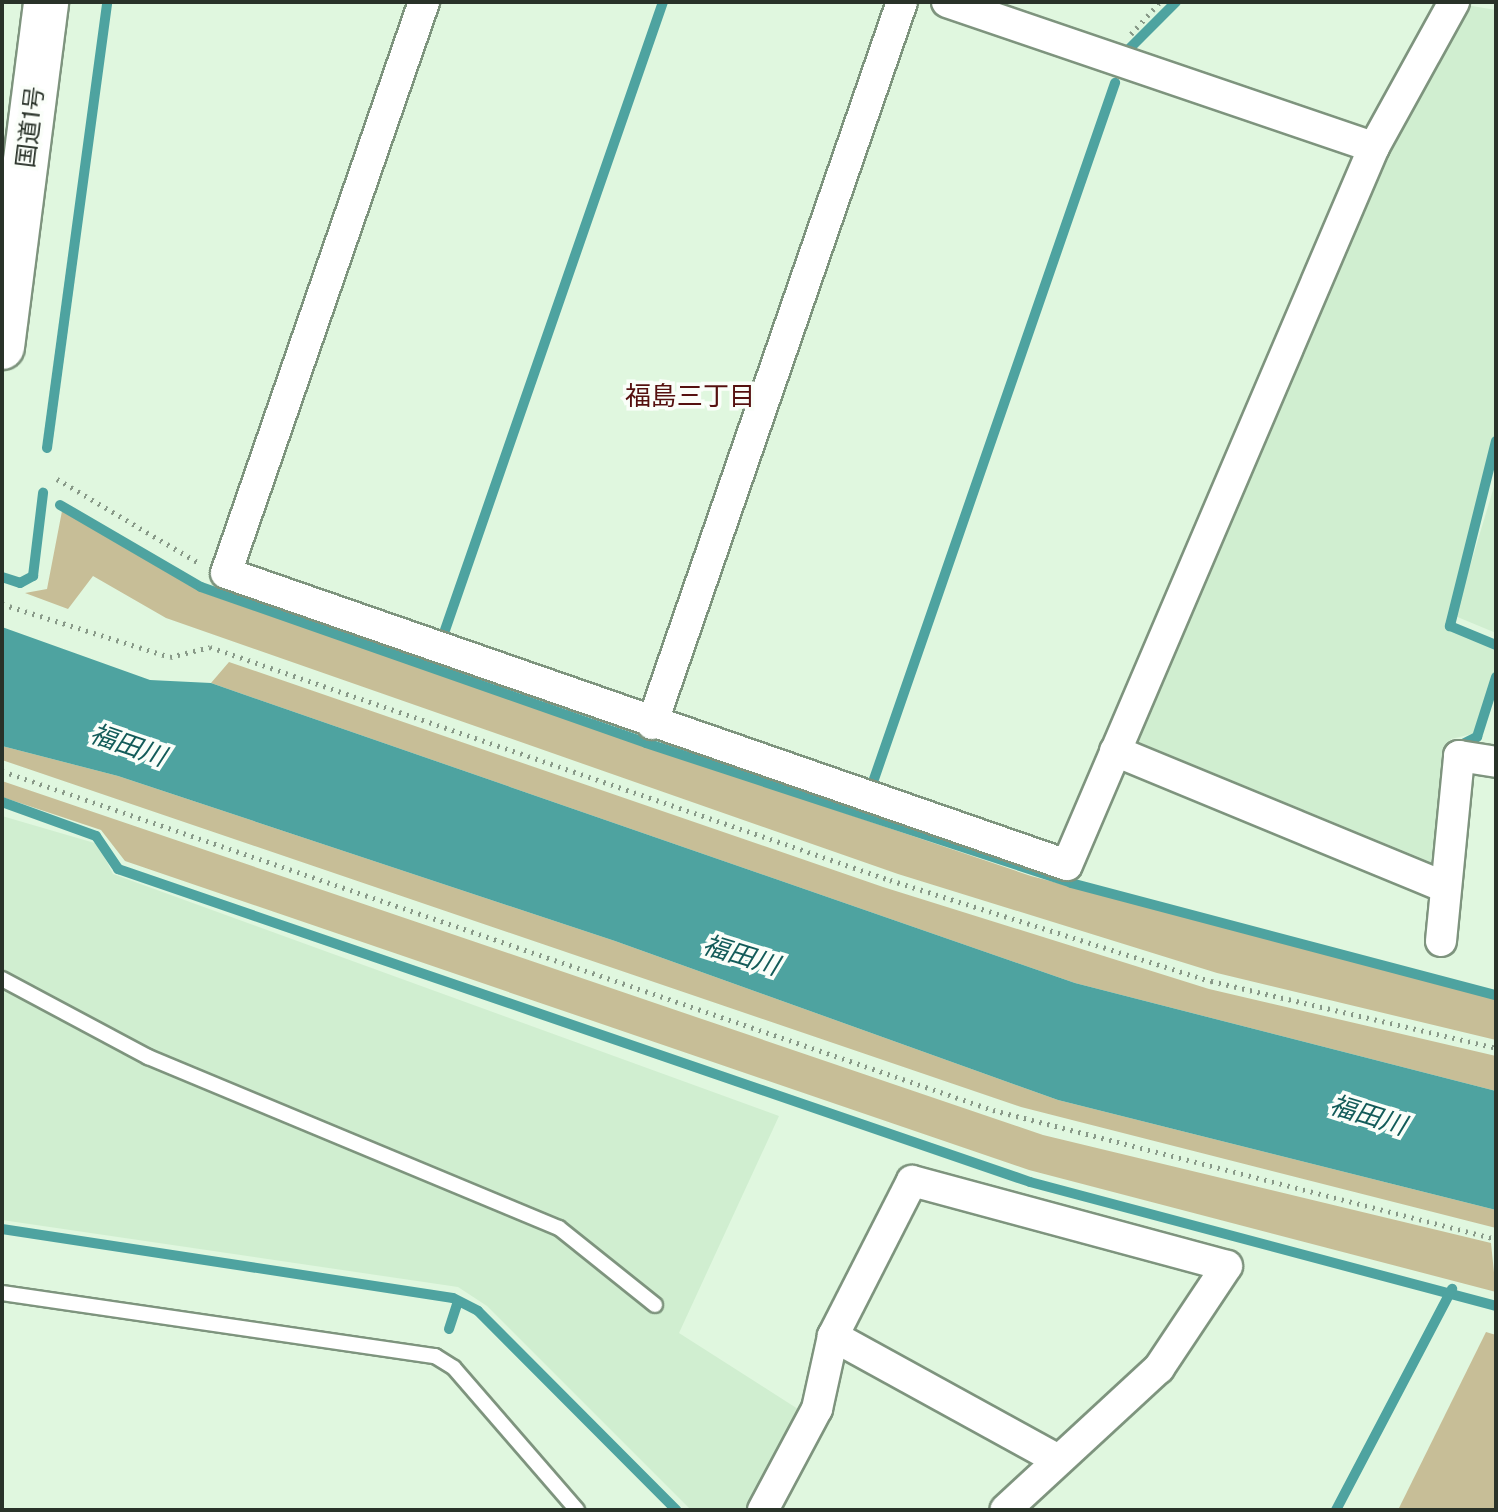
<!DOCTYPE html>
<html>
<head>
<meta charset="utf-8">
<style>
	body { margin:0 }
	#map { position:relative; width:1498px; height:1512px; overflow:hidden; background:#e0f7df; font-family:"Public Sans","Noto Sans JP",sans-serif }
	div>[style] { position:absolute }
	.built>* { inset:0; background:#d0eed0 }
	.green>* { inset:0; background:#c7be97 }
	.water>* { inset:0; background:#4ea3a0 }
	.stream>* { height:10px; margin:-5px; padding:0 5px; transform-origin:5px; border-radius:5px; background:#4ea3a0 }
	.path>* { height:5px; margin-top:-2.5px; transform-origin:0; background:repeating-linear-gradient(90deg,#898 0 2px,transparent 0 8px) }
	.roads { filter:drop-shadow(2px 0 #7e947e) drop-shadow(-2px 0 #7e947e) drop-shadow(0 2px #7e947e) drop-shadow(0 -2px #7e947e) }
	.lane>* { height:14px; margin:-7px; padding:0 7px; transform-origin:7px; border-radius:7px; background:#fff }
	.street>* { height:30px; margin:-15px; padding:0 15px; transform-origin:15px; border-radius:15px; background:#fff }
	.highway>* { height:44px; margin:-22px; padding:0 22px; transform-origin:22px; border-radius:22px; background:#fff }
	span { translate:-50% -50%; white-space:nowrap; text-align:center; line-height:1.15; -webkit-text-stroke:7px #fafef9; paint-order:stroke }
	.street-label { font-size:24px; color:#293229 }
	.neighbourhood-label { font-size:26px; color:#55100f }
	.water-label { font-size:26px; color:#135b59; font-style:italic }
	.frame { position:absolute; inset:0; border:4px solid #293229; pointer-events:none }
</style>
</head>
<body>
<div id="map">
	<div class="built">
		<div style="clip-path:polygon(1466px 5px,1496px 10px,1496px 430px,1446px 626px,1496px 648px,1496px 670px,1476px 733px,1451px 739px,1438px 865px,1136px 741px,1381px 154px)"></div>
		<div style="clip-path:polygon(1496px 480px,1496px 633px,1455px 616px)"></div>
		<div style="clip-path:polygon(2px 816px,98px 844px,113px 874px,779px 1116px,679px 1333px,798px 1409px,745px 1510px,691px 1510px,487px 1306px,458px 1287px,2px 1220px)"></div>
	</div>
	<div class="green">
		<div style="clip-path:polygon(62px 511px,199px 591px,646px 746px,1031px 876px,1496px 999px,1496px 1040px,1217px 973px,898px 874px,166px 618px,93px 576px,68px 609px,25px 593px,47px 589px)"></div>
		<div style="clip-path:polygon(229px 662px,883px 887px,1209px 989px,1496px 1056px,1496px 1091px,1075px 983px,211px 683px)"></div>
		<div style="clip-path:polygon(2px 746px,118px 776px,615px 941px,1058px 1100px,1496px 1210px,1496px 1228px,1021px 1107px,2px 760px)"></div>
		<div style="clip-path:polygon(2px 781px,1043px 1135px,1491px 1243px,1496px 1292px,1029px 1170px,125px 861px,101px 830px,2px 797px)"></div>
		<div style="clip-path:polygon(1486px 1332px,1496px 1335px,1496px 1510px,1398px 1510px)"></div>
	</div>
	<div class="water">
		<div style="clip-path:polygon(2px 627px,150px 680px,211px 683px,1075px 983px,1496px 1091px,1496px 1210px,1058px 1100px,615px 941px,118px 776px,2px 746px)"></div>
	</div>
	<div class="stream">
		<div style="left:1125px;top:53px;width:72px;rotate:-45deg"></div>
		<div style="left:1496px;top:441px;width:191px;rotate:104deg"></div>
		<div style="left:1450px;top:626px;width:50px;rotate:22.4deg"></div>
		<div style="left:47px;top:448px;width:450px;rotate:-82.3deg"></div>
		<div style="left:60px;top:505px;width:163px;rotate:30.2deg"></div>
		<div style="left:201px;top:587px;width:472px;rotate:19.3deg"></div>
		<div style="left:646px;top:743px;width:447px;rotate:18.2deg"></div>
		<div style="left:1071px;top:883px;width:440px;rotate:14.8deg"></div>
		<div style="left:2px;top:577px;width:19px;rotate:18deg"></div>
		<div style="left:20px;top:583px;width:15px;rotate:-28deg"></div>
		<div style="left:33px;top:576px;width:84px;rotate:-83.1deg"></div>
		<div style="left:444px;top:633px;width:668px;rotate:-70.86deg"></div>
		<div style="left:1455px;top:748px;width:25px;rotate:-27deg"></div>
		<div style="left:1477px;top:737px;width:63px;rotate:-72.4deg"></div>
		<div style="left:873px;top:782px;width:740px;rotate:-70.9deg"></div>
		<div style="left:2px;top:802px;width:100px;rotate:19.9deg"></div>
		<div style="left:96px;top:836px;width:40px;rotate:56deg"></div>
		<div style="left:118px;top:869px;width:964px;rotate:18.94deg"></div>
		<div style="left:1030px;top:1182px;width:482px;rotate:14.9deg"></div>
		<div style="left:2px;top:1229px;width:456px;rotate:8.7deg"></div>
		<div style="left:453px;top:1298px;width:28px;rotate:27deg"></div>
		<div style="left:478px;top:1311px;width:281px;rotate:45.1deg"></div>
		<div style="left:449px;top:1329px;width:29px;rotate:-72deg"></div>
		<div style="left:1336px;top:1510px;width:250px;rotate:-62.3deg"></div>
	</div>
	<div class="path">
		<div style="left:1131px;top:34px;width:43px;rotate:-47.8deg"></div>
		<div style="left:57px;top:479px;width:165px;rotate:30.6deg"></div>
		<div style="left:2px;top:604px;width:176px;rotate:17.5deg"></div>
		<div style="left:170px;top:657px;width:41px;rotate:-14deg"></div>
		<div style="left:210px;top:647px;width:719px;rotate:18.91deg"></div>
		<div style="left:890px;top:880px;width:337px;rotate:17.5deg"></div>
		<div style="left:1211px;top:981px;width:293px;rotate:13.2deg"></div>
		<div style="left:2px;top:771px;width:1047px;rotate:18.88deg"></div>
		<div style="left:993px;top:1110px;width:519px;rotate:14.38deg"></div>
	</div>
	<div class="roads">
		<div class="lane">
			<div style="left:2px;top:979px;width:166px;rotate:28.1deg"></div>
			<div style="left:148px;top:1057px;width:445px;rotate:22.6deg"></div>
			<div style="left:559px;top:1228px;width:123px;rotate:38.7deg"></div>
			<div style="left:2px;top:1293px;width:438px;rotate:8.3deg"></div>
			<div style="left:435px;top:1356px;width:22px;rotate:32deg"></div>
			<div style="left:454px;top:1368px;width:188px;rotate:49.1deg"></div>
		</div>
		<div class="street">
			<div style="left:424px;top:2px;width:604px;rotate:109.12deg"></div>
			<div style="left:226px;top:573px;width:890px;rotate:19.15deg"></div>
			<div style="left:1067px;top:865px;width:781px;rotate:-66.85deg"></div>
			<div style="left:1374px;top:147px;width:166px;rotate:-61.1deg"></div>
			<div style="left:947px;top:2px;width:451px;rotate:18.8deg"></div>
			<div style="left:652px;top:724px;width:764px;rotate:-70.9deg"></div>
			<div style="left:1115px;top:751px;width:357px;rotate:22.4deg"></div>
			<div style="left:1441px;top:941px;width:186px;rotate:-84.4deg"></div>
			<div style="left:1459px;top:756px;width:37px;rotate:9deg"></div>
			<div style="left:833px;top:1336px;width:256px;rotate:28.8deg"></div>
			<div style="left:763px;top:1510px;width:115px;rotate:-61.9deg"></div>
			<div style="left:817px;top:1409px;width:75px;rotate:-77.6deg"></div>
			<div style="left:833px;top:1336px;width:174px;rotate:-63deg"></div>
			<div style="left:912px;top:1181px;width:326px;rotate:15.1deg"></div>
			<div style="left:1227px;top:1266px;width:123px;rotate:123.7deg"></div>
			<div style="left:1159px;top:1368px;width:209px;rotate:137.3deg"></div>
		</div>
		<div class="highway">
			<div style="left:2px;top:347px;width:348px;rotate:-82.7deg"></div>
		</div>
	</div>
	<div class="street-label">
		<span style="left:30px;top:127px;rotate:-83deg">国道1号</span>
	</div>
	<div class="neighbourhood-label">
		<span style="left:690px;top:396px">福島三丁目</span>
	</div>
	<div class="water-label">
		<span style="left:128px;top:745px;rotate:19deg">福田川</span>
		<span style="left:741px;top:955px;rotate:17deg">福田川</span>
		<span style="left:1368px;top:1115px;rotate:17deg">福田川</span>
	</div>
	<div class="frame"></div>
</div>
</body>
</html>
